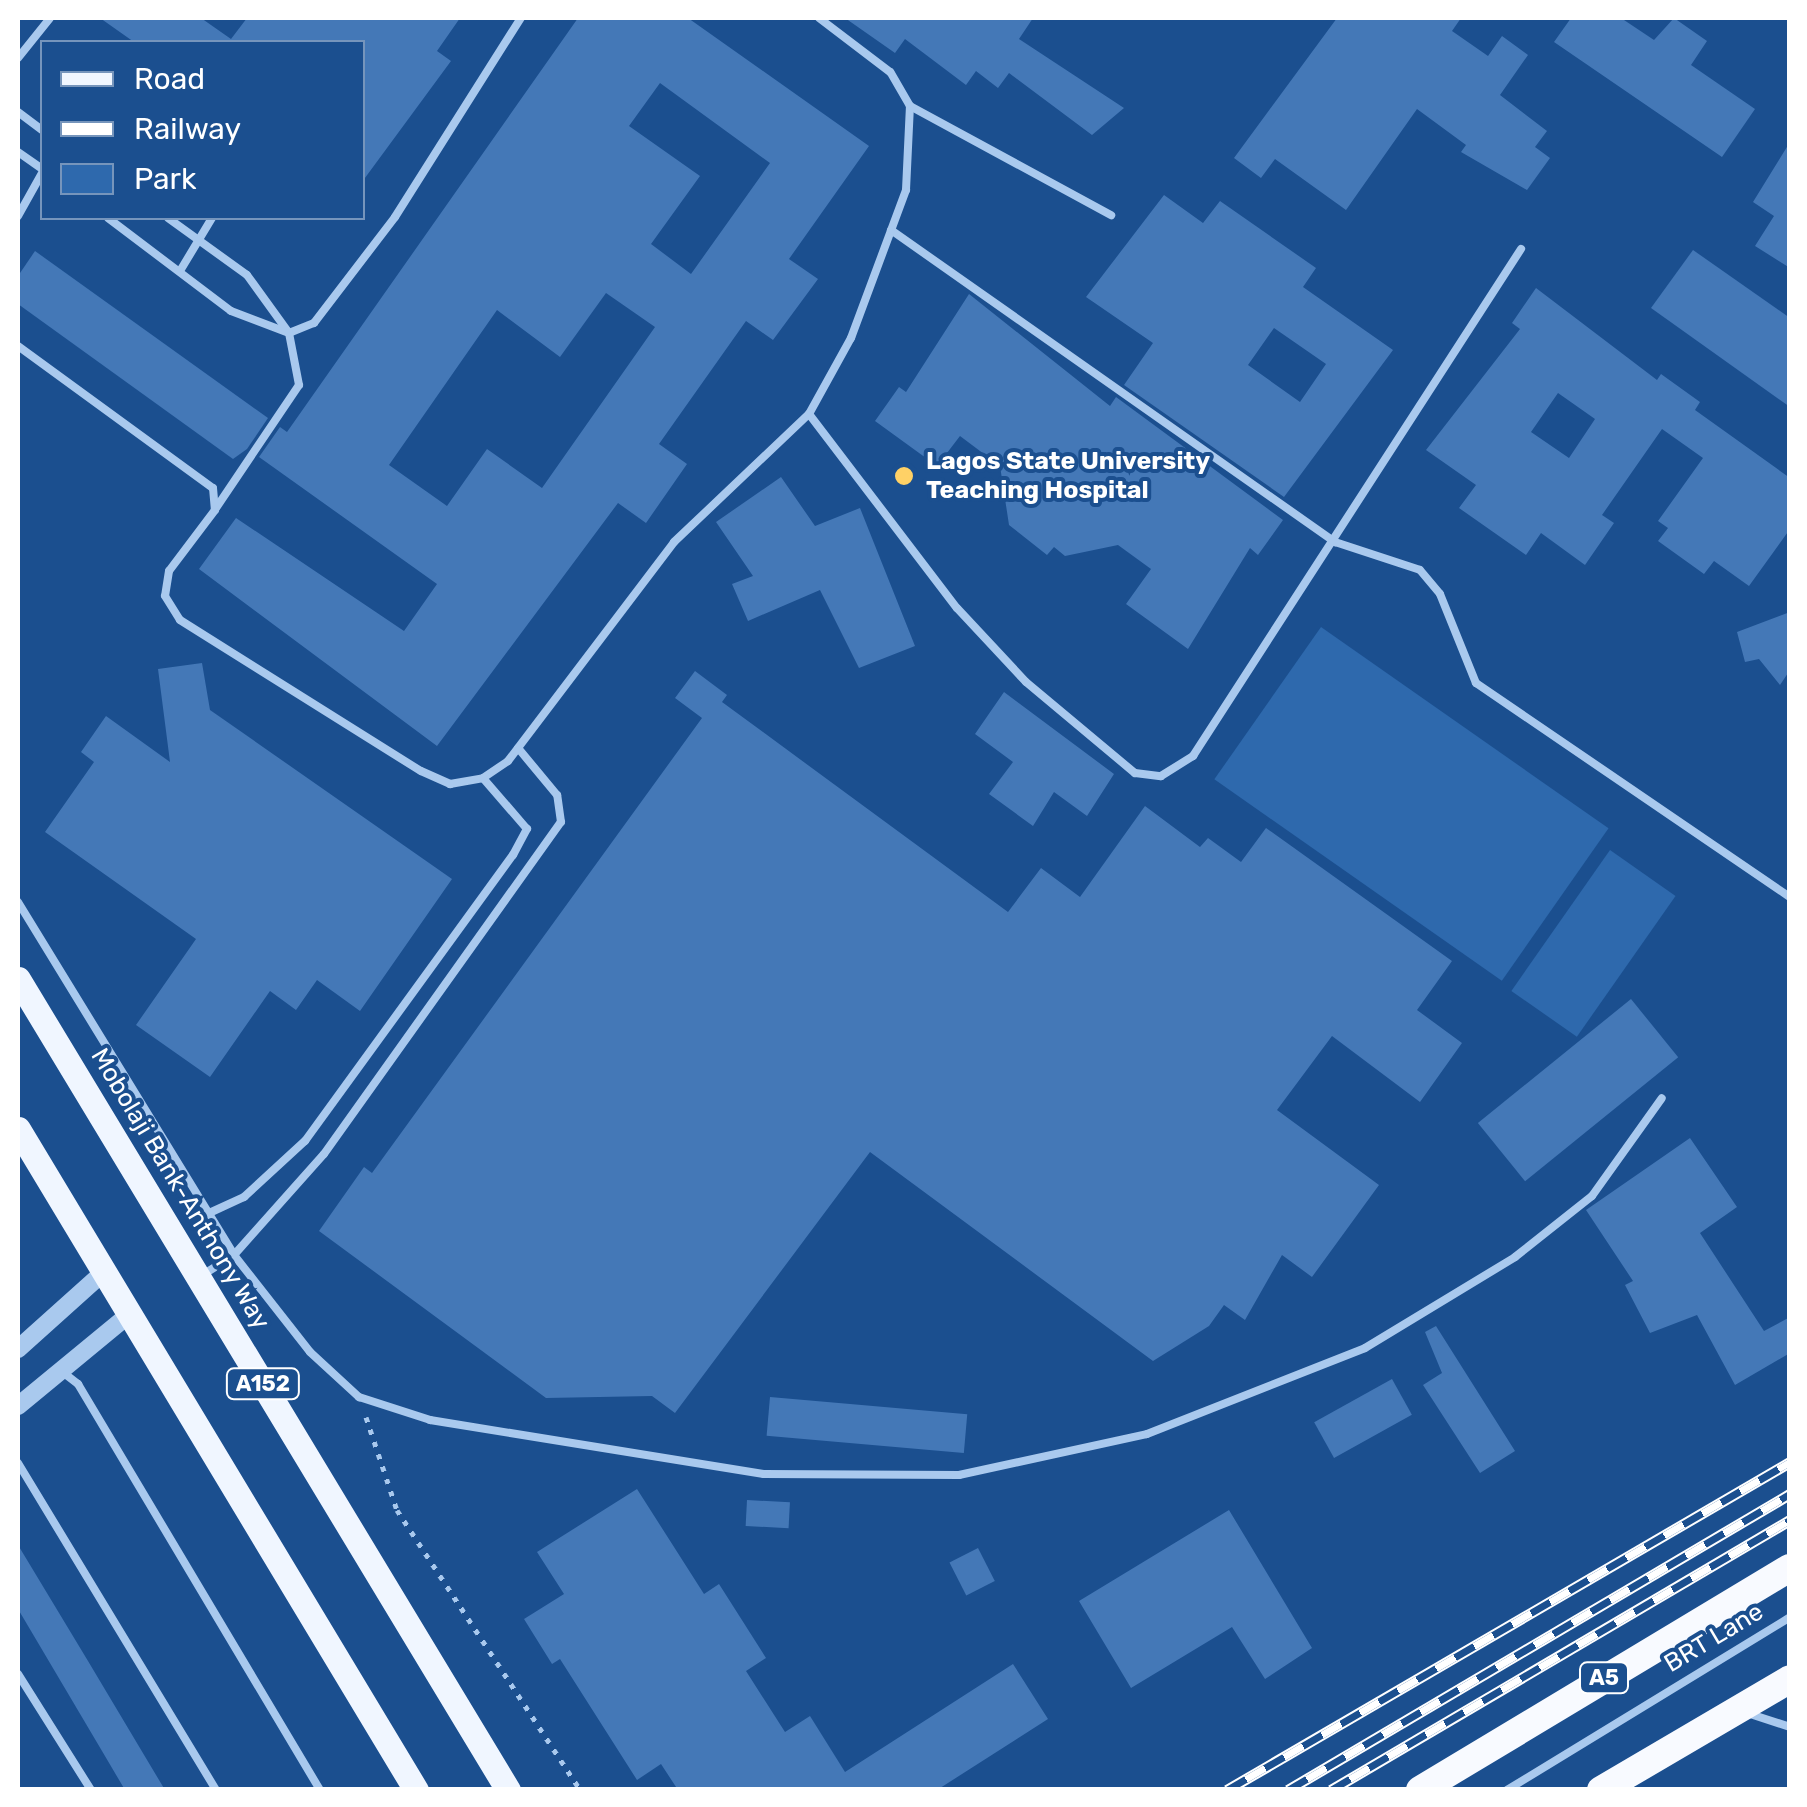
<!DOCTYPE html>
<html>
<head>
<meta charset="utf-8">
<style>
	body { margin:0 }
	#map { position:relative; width:1807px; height:1807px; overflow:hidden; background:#1b4f8f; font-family:Rubik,sans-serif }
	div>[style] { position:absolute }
	.green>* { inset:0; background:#2e69ad; transform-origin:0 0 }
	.building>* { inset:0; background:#4478b7; transform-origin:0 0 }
	.path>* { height:5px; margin-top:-2.5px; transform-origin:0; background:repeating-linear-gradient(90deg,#a9c9ee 0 5px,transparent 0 13px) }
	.service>* { height:8px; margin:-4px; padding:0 4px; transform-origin:4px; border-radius:4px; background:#a9c9ee }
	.tertiary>* { height:18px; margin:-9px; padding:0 9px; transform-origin:9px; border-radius:9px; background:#a9c9ee }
	.primary>* { height:25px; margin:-12.5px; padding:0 12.5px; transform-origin:12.5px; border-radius:12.5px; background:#f0f6ff }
	.trunk>* { height:28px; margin:-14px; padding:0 14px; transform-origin:14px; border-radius:14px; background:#f8faff }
	.rail>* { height:11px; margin-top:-5.5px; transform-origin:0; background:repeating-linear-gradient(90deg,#1b4f8f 0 22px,#fff 0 44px); box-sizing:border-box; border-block:2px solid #fff }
	.dots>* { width:28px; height:28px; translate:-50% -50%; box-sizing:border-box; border:5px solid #1b4f8f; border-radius:50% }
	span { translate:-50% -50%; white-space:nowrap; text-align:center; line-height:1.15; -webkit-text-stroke:8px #1b4f8f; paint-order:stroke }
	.shield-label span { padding:2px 8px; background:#1b4f8f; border:2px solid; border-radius:8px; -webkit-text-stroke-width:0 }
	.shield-label { font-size:22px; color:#fff; font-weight:700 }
	.poi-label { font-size:25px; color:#fff; font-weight:700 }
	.left { translate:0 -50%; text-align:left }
	.street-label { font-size:25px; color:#fff }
	.frame { position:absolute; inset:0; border:20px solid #fff; pointer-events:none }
	.legend { position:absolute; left:40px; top:40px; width:325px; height:180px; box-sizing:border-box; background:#1b4f8f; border:2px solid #7695bc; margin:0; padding:12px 18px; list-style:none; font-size:30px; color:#fff }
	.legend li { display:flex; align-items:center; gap:20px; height:50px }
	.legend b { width:50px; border:2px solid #7695bc }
</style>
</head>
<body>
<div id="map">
	<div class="green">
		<div style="left:1321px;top:627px;width:351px;height:186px;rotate:35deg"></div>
		<div style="left:1610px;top:850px;width:80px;height:172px;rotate:35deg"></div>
	</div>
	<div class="building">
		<div style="clip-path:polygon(100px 18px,201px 18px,231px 39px,247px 18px,460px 18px,437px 51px,451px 61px,362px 182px,362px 42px,134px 42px)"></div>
		<div style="clip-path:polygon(evenodd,578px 18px,688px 18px,869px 146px,789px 259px,818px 279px,773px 340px,746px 321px,659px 444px,687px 464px,646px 523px,618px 503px,437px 746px,199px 569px,236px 518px,404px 631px,437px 584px,259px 457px,280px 427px,287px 432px,578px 18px,660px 83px,770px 163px,691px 274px,651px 244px,700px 176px,629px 126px,660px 83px,578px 18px,606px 293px,655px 327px,542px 488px,487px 449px,447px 506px,389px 465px,497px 310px,560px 357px,606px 293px)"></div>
		<div style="clip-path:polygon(845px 18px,1033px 18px,1019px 39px,1124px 108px,1092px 135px,1009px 73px,998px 88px,976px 71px,966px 85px,905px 39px,895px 53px)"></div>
		<div style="clip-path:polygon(1337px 18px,1461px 18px,1452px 31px,1488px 56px,1502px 36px,1528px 55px,1500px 95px,1547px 131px,1535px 147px,1550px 158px,1527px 190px,1461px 152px,1466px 145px,1417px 109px,1346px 210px,1275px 159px,1261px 178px,1234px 158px)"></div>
		<div style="clip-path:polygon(1571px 18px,1621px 18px,1654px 40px,1674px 18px,1707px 41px,1691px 65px,1755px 109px,1722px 157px,1554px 42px)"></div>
		<div style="clip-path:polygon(1790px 142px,1790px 268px,1755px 246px,1774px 216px,1753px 202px)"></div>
		<div style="clip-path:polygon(evenodd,1164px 195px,1203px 223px,1220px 201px,1316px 268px,1303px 287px,1393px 350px,1284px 497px,1124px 385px,1153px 343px,1086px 297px,1164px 195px,1274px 328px,1326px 364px,1300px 402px,1248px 365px,1274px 328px)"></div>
		<div style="clip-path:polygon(1693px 250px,1790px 318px,1790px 407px,1651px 308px)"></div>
		<div style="clip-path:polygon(35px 251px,268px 418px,247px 449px,233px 459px,18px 304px,18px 276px)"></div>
		<div style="clip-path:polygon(evenodd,1536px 288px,1657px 380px,1661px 374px,1700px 402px,1695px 410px,1790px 478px,1790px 529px,1749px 586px,1714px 561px,1704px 574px,1658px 541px,1668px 528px,1658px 521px,1703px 458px,1662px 429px,1602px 515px,1614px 523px,1585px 565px,1541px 533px,1526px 555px,1459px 508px,1476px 485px,1426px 450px,1520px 329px,1512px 323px,1536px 288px,1558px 393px,1595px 419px,1569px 458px,1531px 432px,1558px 393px)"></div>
		<div style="clip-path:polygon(969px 294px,1110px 406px,1116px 397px,1283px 520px,1258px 555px,1250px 548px,1188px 649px,1126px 604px,1151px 569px,1118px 545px,1065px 556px,1054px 547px,1047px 555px,1009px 525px,1000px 466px,960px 436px,937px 466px,875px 421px,899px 387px,906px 392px)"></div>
		<div style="clip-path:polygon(781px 477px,815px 526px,860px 508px,915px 646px,859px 668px,820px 590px,748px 621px,732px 584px,753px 576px,716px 522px)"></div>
		<div style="clip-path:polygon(1790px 612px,1790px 670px,1780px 685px,1759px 659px,1745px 662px,1737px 632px)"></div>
		<div style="clip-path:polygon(202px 663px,210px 710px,452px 879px,360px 1011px,317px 980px,296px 1010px,270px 991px,210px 1077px,136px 1025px,196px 939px,45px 832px,94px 762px,81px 752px,106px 716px,170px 762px,158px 669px)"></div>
		<div style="clip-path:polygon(695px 671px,727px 695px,722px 702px,1008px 912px,1041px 868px,1080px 897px,1145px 806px,1200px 847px,1208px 838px,1241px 862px,1266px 828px,1452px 961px,1417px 1010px,1462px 1043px,1420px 1102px,1332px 1036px,1277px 1110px,1379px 1185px,1312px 1277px,1282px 1255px,1245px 1320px,1224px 1305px,1209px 1326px,1153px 1361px,870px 1152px,675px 1413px,652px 1396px,546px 1398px,319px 1231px,364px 1167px,372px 1173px,702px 718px,675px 698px)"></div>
		<div style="clip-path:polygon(1004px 692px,1114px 774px,1087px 816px,1054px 792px,1033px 826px,989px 794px,1013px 762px,975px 734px)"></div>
		<div style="left:1631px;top:999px;width:75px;height:197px;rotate:51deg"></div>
		<div style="clip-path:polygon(1690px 1138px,1737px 1207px,1700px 1233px,1764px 1331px,1790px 1317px,1790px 1353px,1735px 1385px,1697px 1315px,1650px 1333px,1625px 1285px,1633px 1281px,1586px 1210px)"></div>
		<div style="clip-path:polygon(1436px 1326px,1515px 1451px,1480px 1473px,1423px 1385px,1442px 1373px,1425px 1332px)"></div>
		<div style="left:1392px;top:1379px;width:41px;height:89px;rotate:61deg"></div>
		<div style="left:770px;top:1397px;width:198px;height:39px;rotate:5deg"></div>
		<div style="clip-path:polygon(637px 1489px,704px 1594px,719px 1584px,766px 1658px,746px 1671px,785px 1732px,810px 1716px,845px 1772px,1013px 1664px,1048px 1719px,937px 1790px,678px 1790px,661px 1764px,637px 1780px,560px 1659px,552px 1664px,524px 1619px,564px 1594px,537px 1552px)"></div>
		<div style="left:747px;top:1500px;width:43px;height:26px;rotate:3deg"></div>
		<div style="clip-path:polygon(1229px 1510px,1312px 1648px,1265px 1679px,1232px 1627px,1131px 1688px,1079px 1601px)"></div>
		<div style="clip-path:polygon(18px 1545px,88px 1661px,165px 1790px,125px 1790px,102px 1751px,18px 1609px)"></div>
		<div style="left:978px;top:1548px;width:37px;height:32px;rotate:63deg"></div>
	</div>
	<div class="path">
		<div style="left:366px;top:1417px;width:98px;rotate:71.6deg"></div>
		<div style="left:397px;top:1510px;width:334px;rotate:56.8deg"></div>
	</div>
	<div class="service">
		<div style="left:18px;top:58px;width:51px;rotate:-51.3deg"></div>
		<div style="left:910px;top:106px;width:229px;rotate:28.5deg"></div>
		<div style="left:18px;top:112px;width:30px;rotate:37deg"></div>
		<div style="left:18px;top:152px;width:29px;rotate:35deg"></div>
		<div style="left:18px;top:216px;width:49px;rotate:-60.8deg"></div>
		<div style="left:108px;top:218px;width:154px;rotate:37.1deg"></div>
		<div style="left:231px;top:311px;width:62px;rotate:20.8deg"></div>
		<div style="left:289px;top:333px;width:27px;rotate:-22deg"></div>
		<div style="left:314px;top:323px;width:133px;rotate:-52.6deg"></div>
		<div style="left:395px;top:217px;width:236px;rotate:-57.7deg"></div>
		<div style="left:168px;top:218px;width:97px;rotate:35.8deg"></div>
		<div style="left:247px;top:275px;width:72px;rotate:54.1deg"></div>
		<div style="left:289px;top:333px;width:53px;rotate:79.1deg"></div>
		<div style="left:299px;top:385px;width:148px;rotate:124deg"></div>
		<div style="left:891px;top:230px;width:543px;rotate:35.1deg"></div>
		<div style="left:1335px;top:542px;width:89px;rotate:18.2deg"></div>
		<div style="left:1420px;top:570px;width:31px;rotate:50deg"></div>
		<div style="left:1440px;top:594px;width:96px;rotate:68deg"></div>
		<div style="left:1476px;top:683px;width:380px;rotate:34.3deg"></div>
		<div style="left:180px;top:271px;width:62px;rotate:-58.9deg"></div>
		<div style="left:18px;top:346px;width:241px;rotate:36.1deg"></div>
		<div style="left:213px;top:488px;width:22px;rotate:85deg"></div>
		<div style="left:215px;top:510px;width:76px;rotate:127deg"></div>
		<div style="left:169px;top:571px;width:25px;rotate:99deg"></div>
		<div style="left:165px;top:596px;width:28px;rotate:58deg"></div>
		<div style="left:180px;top:620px;width:284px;rotate:32.1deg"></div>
		<div style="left:421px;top:771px;width:32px;rotate:24deg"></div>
		<div style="left:450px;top:784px;width:34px;rotate:-10deg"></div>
		<div style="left:483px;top:778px;width:30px;rotate:-34deg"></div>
		<div style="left:508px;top:761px;width:275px;rotate:-52.8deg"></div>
		<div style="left:674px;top:542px;width:186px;rotate:-43.5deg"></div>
		<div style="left:809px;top:414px;width:87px;rotate:-61.1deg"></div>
		<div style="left:851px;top:338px;width:158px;rotate:-69.6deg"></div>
		<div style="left:906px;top:190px;width:84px;rotate:-87.3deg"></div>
		<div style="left:910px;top:106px;width:39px;rotate:-120deg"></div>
		<div style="left:890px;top:72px;width:89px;rotate:-142.7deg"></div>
		<div style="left:809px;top:414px;width:244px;rotate:52.7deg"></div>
		<div style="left:957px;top:608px;width:101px;rotate:47deg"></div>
		<div style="left:1026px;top:682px;width:142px;rotate:39.9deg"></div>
		<div style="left:1135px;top:773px;width:26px;rotate:7deg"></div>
		<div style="left:1161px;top:776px;width:38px;rotate:-32deg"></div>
		<div style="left:1193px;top:756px;width:604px;rotate:-57.1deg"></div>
		<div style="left:18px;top:902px;width:414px;rotate:58.5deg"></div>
		<div style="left:234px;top:1255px;width:123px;rotate:51.9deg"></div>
		<div style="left:310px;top:1352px;width:67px;rotate:42.6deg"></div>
		<div style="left:359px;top:1397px;width:75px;rotate:17.9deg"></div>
		<div style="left:430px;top:1420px;width:338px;rotate:9.2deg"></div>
		<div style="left:764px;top:1474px;width:195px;rotate:0.3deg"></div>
		<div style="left:959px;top:1475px;width:192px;rotate:-12.3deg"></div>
		<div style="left:1147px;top:1434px;width:234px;rotate:-21.5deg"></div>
		<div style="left:1365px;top:1348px;width:175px;rotate:-31.2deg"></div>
		<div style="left:1515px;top:1257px;width:98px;rotate:-38.4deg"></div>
		<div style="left:1592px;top:1196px;width:120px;rotate:-54.5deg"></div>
		<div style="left:207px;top:1214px;width:41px;rotate:-24.7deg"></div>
		<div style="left:244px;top:1197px;width:83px;rotate:-42.6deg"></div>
		<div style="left:305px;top:1141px;width:354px;rotate:-54deg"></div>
		<div style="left:513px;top:855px;width:30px;rotate:-62deg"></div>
		<div style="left:527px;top:829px;width:67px;rotate:-130.8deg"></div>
		<div style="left:204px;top:1274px;width:36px;rotate:-32deg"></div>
		<div style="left:234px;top:1255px;width:135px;rotate:-48.3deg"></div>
		<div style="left:324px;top:1154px;width:408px;rotate:-54.5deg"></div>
		<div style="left:561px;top:822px;width:27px;rotate:-98deg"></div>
		<div style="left:557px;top:795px;width:61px;rotate:-129.7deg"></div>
		<div style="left:60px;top:1370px;width:23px;rotate:38deg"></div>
		<div style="left:78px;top:1384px;width:473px;rotate:59.2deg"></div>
		<div style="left:18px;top:1463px;width:382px;rotate:58.8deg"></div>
		<div style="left:18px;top:1674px;width:137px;rotate:57.8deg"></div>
		<div style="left:1747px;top:1713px;width:45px;rotate:18deg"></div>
		<div style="left:1507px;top:1790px;width:332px;rotate:-31.4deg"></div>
	</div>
	<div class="tertiary">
		<div style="left:18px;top:1349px;width:117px;rotate:-41.9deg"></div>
		<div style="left:18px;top:1406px;width:146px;rotate:-39.5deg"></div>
	</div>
	<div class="primary">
		<div style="left:18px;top:979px;width:948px;rotate:58.86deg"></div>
		<div style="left:18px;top:1129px;width:772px;rotate:58.95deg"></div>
	</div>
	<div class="trunk">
		<div style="left:1420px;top:1790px;width:431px;rotate:-31deg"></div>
		<div style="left:1601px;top:1790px;width:219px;rotate:-30.4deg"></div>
	</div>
	<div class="rail">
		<div style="left:1227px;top:1790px;width:652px;rotate:-30.22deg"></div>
		<div style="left:1288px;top:1790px;width:583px;rotate:-30.53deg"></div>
		<div style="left:1331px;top:1790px;width:533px;rotate:-30.47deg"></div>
	</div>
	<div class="dots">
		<div style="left:904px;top:476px;background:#ffd166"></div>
	</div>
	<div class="shield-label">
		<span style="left:263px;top:1384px">A152</span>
		<span style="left:1604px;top:1678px">A5</span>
	</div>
	<div class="poi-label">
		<span class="left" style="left:926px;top:476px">Lagos State University<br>Teaching Hospital</span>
	</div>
	<div class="street-label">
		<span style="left:180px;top:1189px;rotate:59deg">Mobolaji Bank-Anthony Way</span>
		<span style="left:1714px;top:1638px;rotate:-31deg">BRT Lane</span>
	</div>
	<div class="frame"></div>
	<ul class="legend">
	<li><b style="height:12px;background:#f0f6ff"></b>Road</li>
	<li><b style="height:12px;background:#fff"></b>Railway</li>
	<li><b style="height:28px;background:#2e69ad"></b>Park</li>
	</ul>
</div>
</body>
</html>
